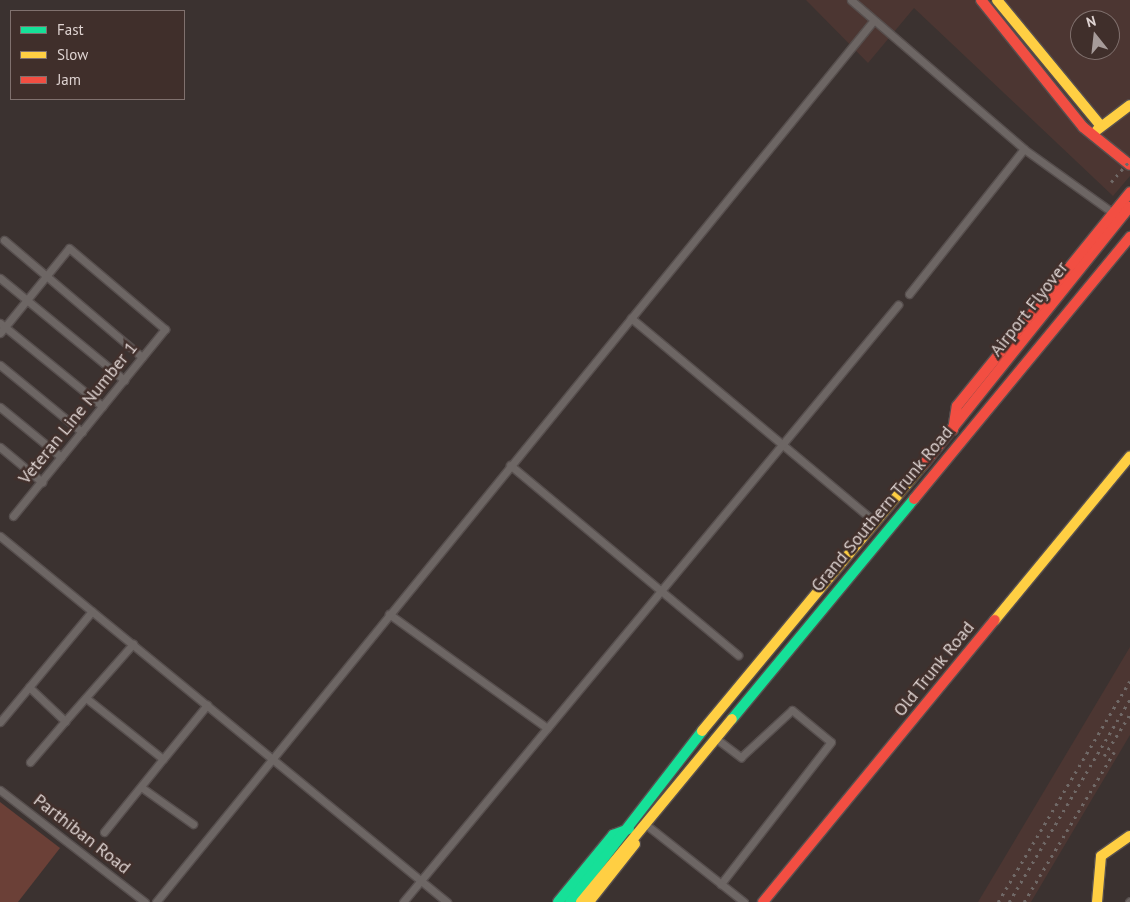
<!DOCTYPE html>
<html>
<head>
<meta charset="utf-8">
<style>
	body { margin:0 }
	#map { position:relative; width:1130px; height:902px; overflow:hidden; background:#3b3230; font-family:"PT Sans",sans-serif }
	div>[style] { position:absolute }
	.built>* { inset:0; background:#4c3632 }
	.green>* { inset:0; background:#6b4037 }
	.roads { filter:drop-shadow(1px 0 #574f4e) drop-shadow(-1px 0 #574f4e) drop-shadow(0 1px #574f4e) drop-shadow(0 -1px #574f4e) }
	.street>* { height:7px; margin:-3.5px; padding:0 3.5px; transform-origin:3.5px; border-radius:3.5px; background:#6d6664 }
	.fast>* { height:10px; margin:-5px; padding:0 5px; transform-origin:5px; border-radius:5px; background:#16e098 }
	.slow>* { height:10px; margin:-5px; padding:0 5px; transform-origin:5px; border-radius:5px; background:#ffcf43 }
	.jam>* { height:10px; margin:-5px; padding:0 5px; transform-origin:5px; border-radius:5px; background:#f24e42 }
	.rail>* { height:2.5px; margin-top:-1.25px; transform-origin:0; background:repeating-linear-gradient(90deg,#706967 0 2.5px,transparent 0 7.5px) }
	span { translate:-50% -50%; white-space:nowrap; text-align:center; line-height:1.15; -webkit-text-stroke:5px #402f2b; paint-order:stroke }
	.street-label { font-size:18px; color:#dfd4d2 }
	.legend { position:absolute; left:10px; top:10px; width:175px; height:90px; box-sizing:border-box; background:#402f2b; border:1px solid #80716e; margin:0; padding:6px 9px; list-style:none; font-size:15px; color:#dfd4d2 }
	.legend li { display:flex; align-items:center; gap:10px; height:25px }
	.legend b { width:25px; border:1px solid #80716e }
	.north { position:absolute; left:1070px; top:10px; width:50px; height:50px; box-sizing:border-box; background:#402f2b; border:1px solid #80716e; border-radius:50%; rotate:344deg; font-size:14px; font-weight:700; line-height:20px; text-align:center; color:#dfd4d2 }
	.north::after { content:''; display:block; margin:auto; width:18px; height:22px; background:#a69b99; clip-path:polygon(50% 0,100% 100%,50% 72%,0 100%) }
</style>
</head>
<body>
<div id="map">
	<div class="built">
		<div style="clip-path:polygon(evenodd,806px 0,1130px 0,1130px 176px,1113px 196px,914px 8px,868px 63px,806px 0,1080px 20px,1110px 20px,1110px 50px,1080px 50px,1080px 20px)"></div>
		<div style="clip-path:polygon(1130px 647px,1130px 735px,1031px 902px,978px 902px)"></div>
	</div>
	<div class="green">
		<div style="clip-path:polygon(0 802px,60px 848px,18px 902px,0 902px)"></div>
	</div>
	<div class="roads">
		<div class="street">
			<div style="left:851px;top:0;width:228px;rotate:40.7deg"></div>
			<div style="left:1024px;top:149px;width:110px;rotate:35.7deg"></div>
			<div style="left:4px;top:240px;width:181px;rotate:40.3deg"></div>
			<div style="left:0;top:278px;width:161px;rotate:39.4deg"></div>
			<div style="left:909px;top:294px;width:185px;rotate:-51.6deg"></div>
			<div style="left:631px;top:318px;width:315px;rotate:39.9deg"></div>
			<div style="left:0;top:323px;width:132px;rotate:39.1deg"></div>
			<div style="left:0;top:333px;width:109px;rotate:-50.9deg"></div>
			<div style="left:69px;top:248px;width:126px;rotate:40.2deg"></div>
			<div style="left:165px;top:329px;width:241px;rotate:129.1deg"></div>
			<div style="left:0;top:365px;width:106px;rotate:39.3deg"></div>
			<div style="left:0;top:407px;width:79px;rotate:39.3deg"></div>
			<div style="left:0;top:447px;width:55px;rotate:39.8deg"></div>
			<div style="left:510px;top:465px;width:297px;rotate:39.8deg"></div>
			<div style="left:0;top:536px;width:578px;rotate:39.31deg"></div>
			<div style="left:389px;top:614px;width:195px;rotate:35.8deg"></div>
			<div style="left:29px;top:687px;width:50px;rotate:43.4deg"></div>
			<div style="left:65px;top:721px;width:103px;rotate:-48.6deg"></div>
			<div style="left:86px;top:698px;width:98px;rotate:38.4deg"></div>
			<div style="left:163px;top:759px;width:70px;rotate:-50.8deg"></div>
			<div style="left:0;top:722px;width:144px;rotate:-50.3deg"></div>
			<div style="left:714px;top:737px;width:34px;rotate:37deg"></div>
			<div style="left:741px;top:757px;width:69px;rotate:-42.7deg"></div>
			<div style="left:792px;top:710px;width:50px;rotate:39.4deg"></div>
			<div style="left:831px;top:742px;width:180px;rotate:127.8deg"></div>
			<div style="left:30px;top:762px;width:54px;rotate:-49.5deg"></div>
			<div style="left:141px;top:787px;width:64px;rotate:35.4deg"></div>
			<div style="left:0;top:790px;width:183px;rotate:37.7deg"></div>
			<div style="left:649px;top:827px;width:121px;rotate:38.3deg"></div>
			<div style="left:104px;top:832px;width:94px;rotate:-51.1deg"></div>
			<div style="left:156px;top:902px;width:1137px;rotate:-50.85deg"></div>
			<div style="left:403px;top:902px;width:776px;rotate:-50.34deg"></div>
			<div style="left:1129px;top:902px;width:1px;rotate:-45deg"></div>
		</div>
		<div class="fast">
			<div style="left:732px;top:719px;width:286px;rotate:-50.4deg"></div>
			<div style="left:558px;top:902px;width:87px;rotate:-50.6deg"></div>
			<div style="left:613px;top:835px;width:17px;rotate:-21deg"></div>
			<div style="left:570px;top:902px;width:216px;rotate:-52.3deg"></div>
		</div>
		<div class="slow">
			<div style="left:997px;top:0;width:163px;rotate:50.5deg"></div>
			<div style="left:1097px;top:130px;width:41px;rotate:-37.1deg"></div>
			<div style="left:995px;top:620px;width:212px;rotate:-50.5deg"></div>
			<div style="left:702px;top:731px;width:346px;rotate:-50.3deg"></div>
			<div style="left:581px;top:902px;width:237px;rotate:-50.5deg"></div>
			<div style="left:589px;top:902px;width:74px;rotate:-51.6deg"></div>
			<div style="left:1097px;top:902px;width:46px;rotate:-85deg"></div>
			<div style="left:1101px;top:856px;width:35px;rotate:-35deg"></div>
		</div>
		<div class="jam">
			<div style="left:981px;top:0;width:163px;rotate:51.2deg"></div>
			<div style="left:1083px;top:127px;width:60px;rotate:39deg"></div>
			<div style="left:953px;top:430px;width:24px;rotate:-81deg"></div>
			<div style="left:957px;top:406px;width:275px;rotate:-51deg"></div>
			<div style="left:923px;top:465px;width:331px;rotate:-51.3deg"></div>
			<div style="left:914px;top:499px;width:340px;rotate:-50.5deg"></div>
			<div style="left:763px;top:902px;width:365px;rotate:-50.6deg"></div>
		</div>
	</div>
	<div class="rail">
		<div style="left:1111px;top:182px;width:29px;rotate:-49deg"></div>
		<div style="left:1104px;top:756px;width:49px;rotate:-58.2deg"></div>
		<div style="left:998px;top:902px;width:257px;rotate:-59.2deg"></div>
		<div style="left:1009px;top:902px;width:236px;rotate:-59.2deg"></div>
		<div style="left:1024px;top:902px;width:175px;rotate:-59deg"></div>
	</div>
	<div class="street-label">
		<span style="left:1029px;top:309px;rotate:-52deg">Airport Flyover</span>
		<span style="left:78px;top:413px;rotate:-51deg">Veteran Line Number 1</span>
		<span style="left:882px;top:509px;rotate:-50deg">Grand Southern Trunk Road</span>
		<span style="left:934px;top:669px;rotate:-51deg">Old Trunk Road</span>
		<span style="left:82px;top:834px;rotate:38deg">Parthiban Road</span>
	</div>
	<ul class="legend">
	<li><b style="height:6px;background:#16e098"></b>Fast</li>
	<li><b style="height:6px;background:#ffcf43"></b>Slow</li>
	<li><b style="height:6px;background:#f24e42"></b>Jam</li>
	</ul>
	<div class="north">N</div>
</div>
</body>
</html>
